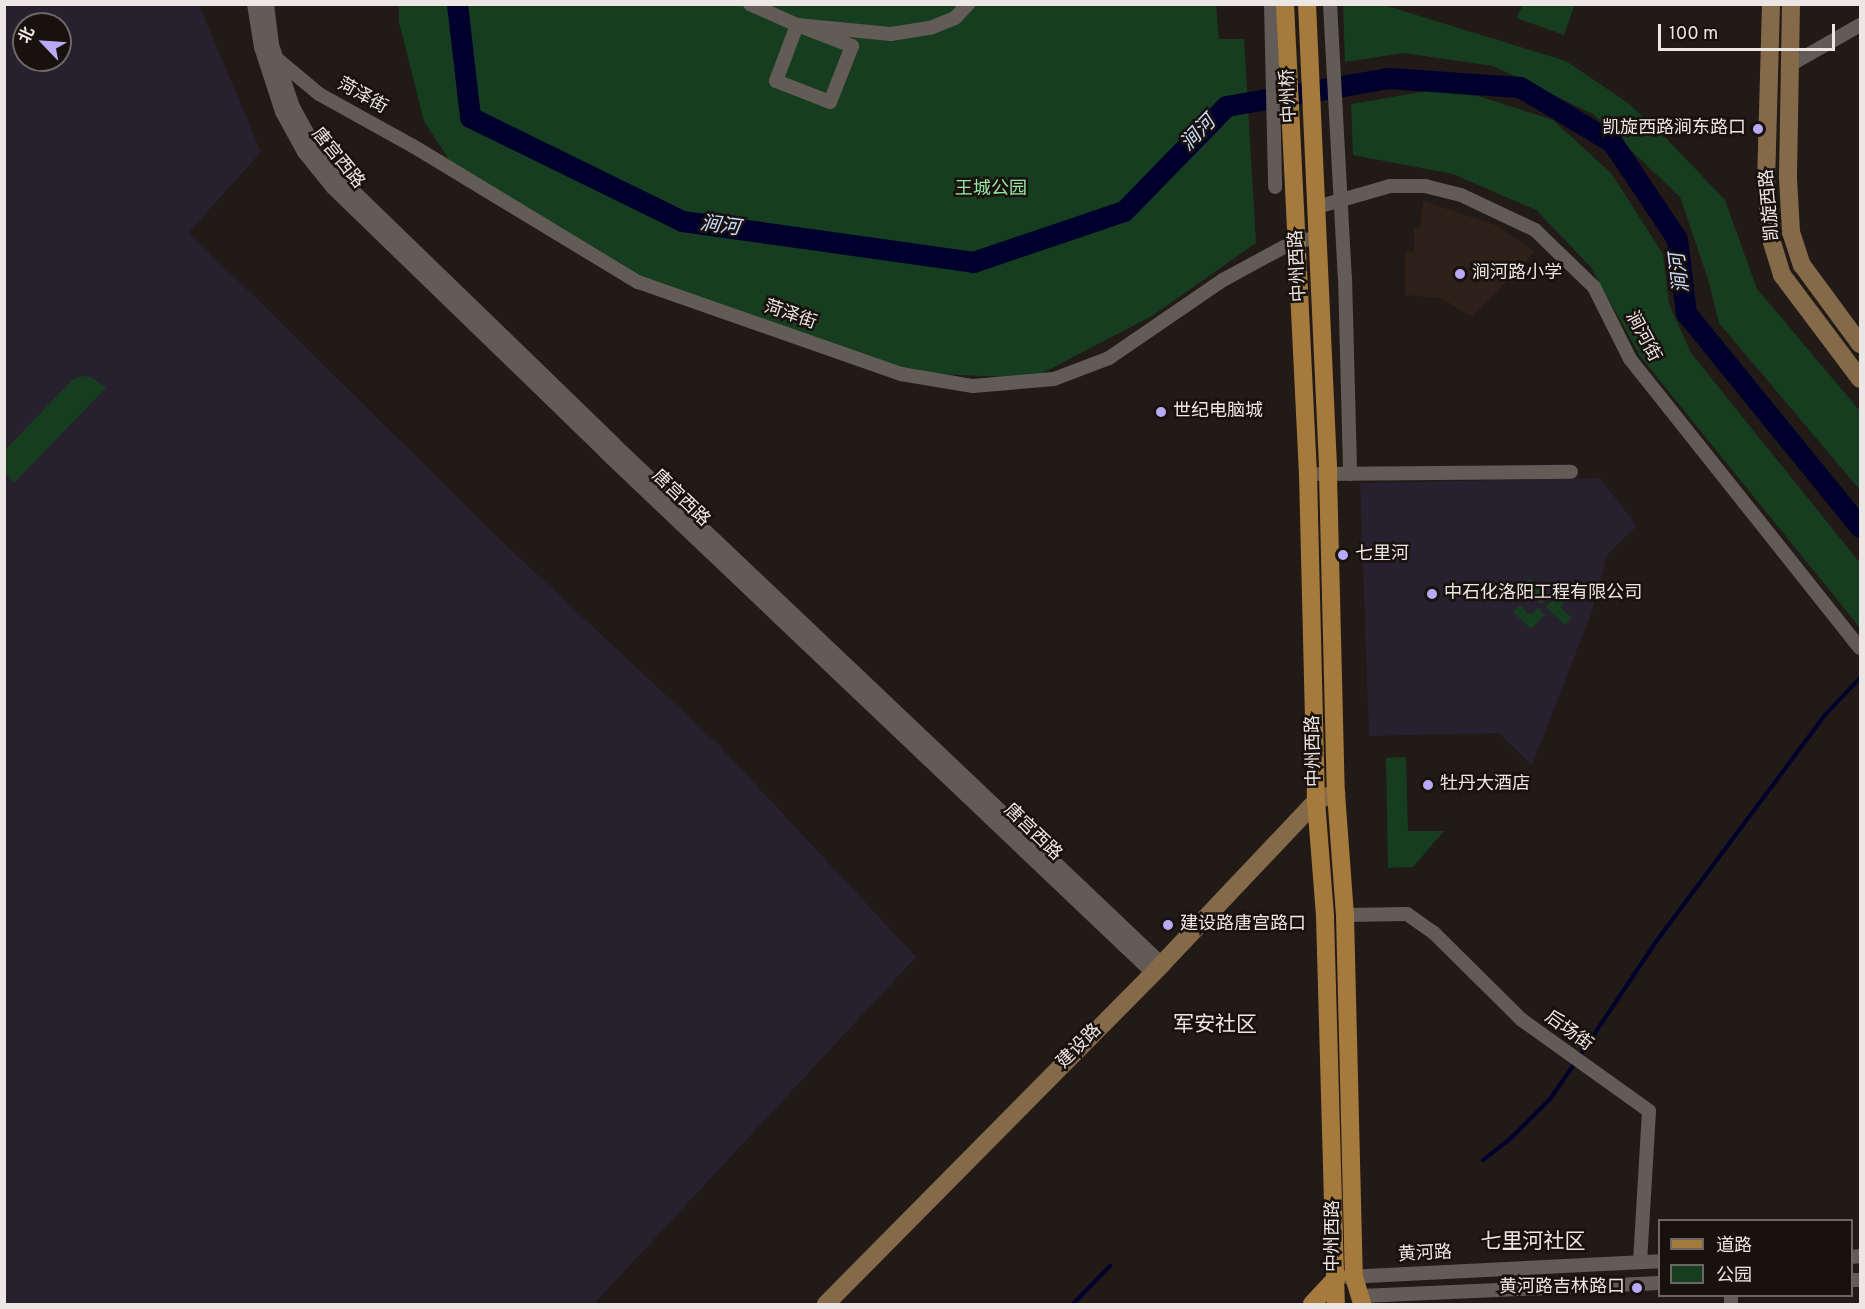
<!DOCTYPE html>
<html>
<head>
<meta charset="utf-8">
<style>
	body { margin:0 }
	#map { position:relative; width:1865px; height:1309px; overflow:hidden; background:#211a16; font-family:Overpass,"Noto Sans SC",sans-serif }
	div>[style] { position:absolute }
	.industrial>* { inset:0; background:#26202f }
	.built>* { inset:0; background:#2d2119 }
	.green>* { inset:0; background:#163d1f }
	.stream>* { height:4px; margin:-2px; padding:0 2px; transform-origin:2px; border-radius:2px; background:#00002d }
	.river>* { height:21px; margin:-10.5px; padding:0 10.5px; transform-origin:10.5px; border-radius:10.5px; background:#00002d }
	.street>* { height:14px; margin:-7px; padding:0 7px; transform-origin:7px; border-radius:7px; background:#635b56 }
	.secondary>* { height:18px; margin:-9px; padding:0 9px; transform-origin:9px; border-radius:9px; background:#846a49 }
	.primary>* { height:18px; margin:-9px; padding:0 9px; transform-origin:9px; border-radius:9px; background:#a57a3c }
	.dots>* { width:16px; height:16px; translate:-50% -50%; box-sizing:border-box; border:3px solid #18110d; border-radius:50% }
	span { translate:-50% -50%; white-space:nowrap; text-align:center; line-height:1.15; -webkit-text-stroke:5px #18110d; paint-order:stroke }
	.street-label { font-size:18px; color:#ece7e4 }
	.poi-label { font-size:18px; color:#ece7e4 }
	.right { translate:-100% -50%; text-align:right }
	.left { translate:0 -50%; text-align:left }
	.park-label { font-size:18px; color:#94e6a2 }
	.water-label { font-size:20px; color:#cadbfc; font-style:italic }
	.quarter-label { font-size:21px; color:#ece7e4 }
	.frame { position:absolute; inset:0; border:6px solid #ece7e4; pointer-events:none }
	.legend { position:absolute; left:1658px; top:1219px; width:195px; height:78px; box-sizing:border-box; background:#18110d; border:2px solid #6d6763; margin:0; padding:8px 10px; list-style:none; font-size:18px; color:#ece7e4 }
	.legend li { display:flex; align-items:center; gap:12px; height:30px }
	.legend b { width:30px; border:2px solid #6d6763 }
	.north { position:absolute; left:12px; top:12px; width:60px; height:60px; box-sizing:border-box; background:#18110d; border:2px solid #6d6763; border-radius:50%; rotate:295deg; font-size:16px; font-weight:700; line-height:24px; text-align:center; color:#ece7e4 }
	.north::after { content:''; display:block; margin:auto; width:21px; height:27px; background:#b9aaf7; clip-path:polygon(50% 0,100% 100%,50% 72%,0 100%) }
	.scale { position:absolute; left:1658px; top:24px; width:177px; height:27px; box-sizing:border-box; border:3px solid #ece7e4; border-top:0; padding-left:8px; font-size:18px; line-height:21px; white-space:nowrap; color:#ece7e4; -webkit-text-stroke:4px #18110d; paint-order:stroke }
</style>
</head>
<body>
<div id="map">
	<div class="industrial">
		<div style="clip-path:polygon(evenodd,5px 5px,199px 5px,261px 152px,189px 232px,510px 549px,718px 744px,916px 957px,594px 1304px,5px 1304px,5px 5px,24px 24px,60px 24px,60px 60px,24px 60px,24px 24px)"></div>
		<div style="clip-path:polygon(1600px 478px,1637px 526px,1607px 555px,1593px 609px,1532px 765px,1499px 733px,1369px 736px,1360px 483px)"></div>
	</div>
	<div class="built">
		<div style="clip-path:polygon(1423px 201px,1498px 226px,1535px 252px,1472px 317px,1441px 298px,1405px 295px,1405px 253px,1414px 252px,1414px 229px,1420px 229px)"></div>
	</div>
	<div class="green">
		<div style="clip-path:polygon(1575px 4px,1564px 35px,1516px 18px,1523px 5px)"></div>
		<div style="clip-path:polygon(399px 5px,1216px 5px,1219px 39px,1244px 39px,1256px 243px,1152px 316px,1033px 378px,937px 374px,863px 362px,576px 252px,466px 186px,424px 121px,399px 22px)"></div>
		<div style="clip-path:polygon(1343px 5px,1384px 5px,1566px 61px,1628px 103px,1664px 136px,1725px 200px,1757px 289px,1860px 411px,1860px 490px,1719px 323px,1708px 279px,1680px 197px,1593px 114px,1493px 66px,1404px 53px,1345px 62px)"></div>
		<div style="clip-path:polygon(1427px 91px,1478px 96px,1553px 120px,1611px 173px,1663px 254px,1669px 304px,1691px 353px,1860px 563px,1860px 628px,1640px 356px,1590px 266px,1536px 210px,1453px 174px,1353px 155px,1351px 104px)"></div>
		<div style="clip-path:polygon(81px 376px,91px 377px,106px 388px,14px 483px,5px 472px,5px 450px,72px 380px)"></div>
		<div style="clip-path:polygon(1530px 578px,1549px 596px,1541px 604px,1530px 593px,1523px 600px,1515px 593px)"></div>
		<div style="clip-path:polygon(1560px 592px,1567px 599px,1560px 607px,1572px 618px,1565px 625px,1546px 607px)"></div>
		<div style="clip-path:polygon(1520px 605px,1530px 615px,1538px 608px,1545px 615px,1531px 629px,1513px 612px)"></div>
		<div style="clip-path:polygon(1406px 757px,1408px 831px,1444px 831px,1413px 867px,1388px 868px,1386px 758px)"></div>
	</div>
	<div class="stream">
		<div style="left:1579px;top:1057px;width:137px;rotate:-56.3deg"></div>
		<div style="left:1655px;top:943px;width:284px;rotate:-53.3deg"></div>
		<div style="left:1825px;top:715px;width:51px;rotate:-46.6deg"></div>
		<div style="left:1483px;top:1160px;width:36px;rotate:-38deg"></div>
		<div style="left:1511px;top:1138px;width:55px;rotate:-45deg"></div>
		<div style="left:1550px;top:1099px;width:44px;rotate:-55.2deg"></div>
		<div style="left:1073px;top:1304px;width:53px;rotate:-45.8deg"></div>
	</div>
	<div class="river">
		<div style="left:457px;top:4px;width:114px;rotate:83.4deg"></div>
		<div style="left:470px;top:117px;width:236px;rotate:26.1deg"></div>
		<div style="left:682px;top:221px;width:294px;rotate:8deg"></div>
		<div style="left:973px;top:262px;width:159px;rotate:-18.7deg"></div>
		<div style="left:1124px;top:211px;width:146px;rotate:-45.8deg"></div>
		<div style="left:1226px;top:106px;width:164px;rotate:-9.8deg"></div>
		<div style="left:1388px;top:78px;width:132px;rotate:3.9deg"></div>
		<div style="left:1520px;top:87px;width:107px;rotate:30.9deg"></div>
		<div style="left:1612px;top:142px;width:117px;rotate:56.2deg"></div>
		<div style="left:1677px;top:239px;width:75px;rotate:83.1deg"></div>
		<div style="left:1686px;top:313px;width:276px;rotate:50.9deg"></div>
	</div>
	<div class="street">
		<div style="left:254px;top:4px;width:44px;rotate:80.8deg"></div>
		<div style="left:261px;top:47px;width:68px;rotate:72.1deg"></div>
		<div style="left:282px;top:112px;width:46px;rotate:61.2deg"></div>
		<div style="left:304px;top:152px;width:46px;rotate:51.1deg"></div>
		<div style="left:333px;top:188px;width:380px;rotate:44.1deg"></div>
		<div style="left:606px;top:453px;width:755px;rotate:43.55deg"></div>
		<div style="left:267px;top:4px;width:41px;rotate:83deg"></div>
		<div style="left:272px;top:45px;width:65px;rotate:71.3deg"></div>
		<div style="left:293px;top:107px;width:43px;rotate:61.1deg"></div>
		<div style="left:314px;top:145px;width:45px;rotate:51.3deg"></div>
		<div style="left:342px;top:180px;width:379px;rotate:44.1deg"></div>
		<div style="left:614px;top:444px;width:755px;rotate:43.5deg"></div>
		<div style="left:750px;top:4px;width:51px;rotate:24.1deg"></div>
		<div style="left:797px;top:25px;width:94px;rotate:5.5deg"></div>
		<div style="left:891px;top:34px;width:39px;rotate:-9deg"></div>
		<div style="left:930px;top:28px;width:27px;rotate:-22deg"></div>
		<div style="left:955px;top:18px;width:19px;rotate:-47deg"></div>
		<div style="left:1271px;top:4px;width:183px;rotate:88.7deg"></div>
		<div style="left:1330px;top:4px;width:273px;rotate:86.9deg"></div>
		<div style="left:1345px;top:277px;width:197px;rotate:88.5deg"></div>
		<div style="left:797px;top:25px;width:59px;rotate:20.9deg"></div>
		<div style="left:852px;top:46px;width:60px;rotate:111.4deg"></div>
		<div style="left:830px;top:102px;width:58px;rotate:-158.7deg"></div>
		<div style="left:776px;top:81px;width:60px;rotate:-69.4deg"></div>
		<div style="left:277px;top:59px;width:55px;rotate:39.8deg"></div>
		<div style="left:319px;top:94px;width:107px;rotate:29deg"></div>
		<div style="left:413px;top:146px;width:263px;rotate:31.2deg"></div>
		<div style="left:638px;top:282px;width:279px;rotate:19.3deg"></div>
		<div style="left:901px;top:374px;width:73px;rotate:9.5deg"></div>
		<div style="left:973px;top:386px;width:81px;rotate:-4.9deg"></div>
		<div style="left:1054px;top:379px;width:59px;rotate:-20.9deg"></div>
		<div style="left:1109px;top:358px;width:138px;rotate:-34.4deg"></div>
		<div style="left:1223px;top:280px;width:67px;rotate:-28.5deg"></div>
		<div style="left:1282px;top:248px;width:18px;rotate:-27deg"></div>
		<div style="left:1298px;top:240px;width:20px;rotate:-3deg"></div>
		<div style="left:1790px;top:65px;width:81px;rotate:-29.7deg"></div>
		<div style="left:1317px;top:207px;width:76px;rotate:-16deg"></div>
		<div style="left:1390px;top:186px;width:35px"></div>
		<div style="left:1425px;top:186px;width:37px;rotate:14deg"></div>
		<div style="left:1461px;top:195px;width:82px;rotate:25.3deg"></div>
		<div style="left:1535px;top:230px;width:82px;rotate:44deg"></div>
		<div style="left:1594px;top:287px;width:80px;rotate:63.4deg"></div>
		<div style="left:1630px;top:359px;width:369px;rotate:51.5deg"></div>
		<div style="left:1319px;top:474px;width:252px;rotate:-0.5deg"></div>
		<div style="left:1345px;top:915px;width:62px;rotate:-0.9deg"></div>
		<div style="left:1407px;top:914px;width:33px;rotate:35deg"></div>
		<div style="left:1434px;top:933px;width:124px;rotate:44.7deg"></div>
		<div style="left:1522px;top:1020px;width:156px;rotate:35.6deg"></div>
		<div style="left:1649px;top:1111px;width:151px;rotate:93.4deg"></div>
		<div style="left:1852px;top:1257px;width:8px;rotate:-7deg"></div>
		<div style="left:1347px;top:1277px;width:313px;rotate:-2.9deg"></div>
		<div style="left:1852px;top:1280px;width:8px"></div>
		<div style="left:1361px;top:1296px;width:299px;rotate:-2.5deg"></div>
		<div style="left:1731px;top:1296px;width:8px;rotate:90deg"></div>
	</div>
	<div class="secondary">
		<div style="left:1771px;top:4px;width:175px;rotate:91.6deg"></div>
		<div style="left:1766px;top:179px;width:57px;rotate:86deg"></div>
		<div style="left:1770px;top:236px;width:41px;rotate:72.9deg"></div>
		<div style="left:1782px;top:275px;width:130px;rotate:53.1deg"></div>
		<div style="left:1791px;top:4px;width:174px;rotate:91deg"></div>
		<div style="left:1788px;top:178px;width:54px;rotate:86.8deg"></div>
		<div style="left:1791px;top:232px;width:35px;rotate:72deg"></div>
		<div style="left:1802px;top:265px;width:98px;rotate:53.7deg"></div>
		<div style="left:826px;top:1304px;width:478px;rotate:-45.3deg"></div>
		<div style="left:1162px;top:964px;width:224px;rotate:-46.6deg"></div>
		<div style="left:1316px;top:801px;width:22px;rotate:-22deg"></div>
	</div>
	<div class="primary">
		<div style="left:1285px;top:4px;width:471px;rotate:87.2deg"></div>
		<div style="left:1308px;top:474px;width:327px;rotate:88.6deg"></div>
		<div style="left:1316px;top:801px;width:115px;rotate:85.5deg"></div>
		<div style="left:1325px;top:916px;width:388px;rotate:88.4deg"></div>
		<div style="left:1307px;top:4px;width:470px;rotate:87.4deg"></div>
		<div style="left:1328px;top:474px;width:319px;rotate:88.6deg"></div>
		<div style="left:1336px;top:793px;width:122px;rotate:85.8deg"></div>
		<div style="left:1345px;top:915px;width:362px;rotate:88.6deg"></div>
		<div style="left:1354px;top:1277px;width:28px;rotate:73deg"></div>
		<div style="left:1312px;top:1304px;width:37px;rotate:-47deg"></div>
	</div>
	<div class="dots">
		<div style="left:1758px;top:129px;background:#b9aaf7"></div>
		<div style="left:1460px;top:274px;background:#b9aaf7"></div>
		<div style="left:1161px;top:412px;background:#b9aaf7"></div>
		<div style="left:1343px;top:555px;background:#b9aaf7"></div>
		<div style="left:1432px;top:594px;background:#b9aaf7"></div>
		<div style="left:1428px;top:785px;background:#b9aaf7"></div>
		<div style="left:1168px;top:925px;background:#b9aaf7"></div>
		<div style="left:1637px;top:1288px;background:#b9aaf7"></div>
	</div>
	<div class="street-label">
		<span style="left:1290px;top:96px;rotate:-93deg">中州桥</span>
		<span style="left:362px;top:97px;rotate:29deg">菏泽街</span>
		<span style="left:337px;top:159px;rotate:51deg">唐宫西路</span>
		<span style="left:1771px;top:205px;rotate:-95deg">凯旋西路</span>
		<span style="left:1299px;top:266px;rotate:-93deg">中州西路</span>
		<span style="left:790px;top:316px;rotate:19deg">菏泽街</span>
		<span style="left:1642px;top:337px;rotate:62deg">涧河街</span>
		<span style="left:680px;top:499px;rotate:44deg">唐宫西路</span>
		<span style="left:1315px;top:751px;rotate:-91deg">中州西路</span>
		<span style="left:1032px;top:833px;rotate:44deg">唐宫西路</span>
		<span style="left:1568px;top:1032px;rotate:36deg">后场街</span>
		<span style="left:1080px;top:1047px;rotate:-45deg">建设路</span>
		<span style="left:1334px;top:1236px;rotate:-90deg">中州西路</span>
		<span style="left:1425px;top:1255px;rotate:-3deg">黄河路</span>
	</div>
	<div class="poi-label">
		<span class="right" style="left:1746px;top:129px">凯旋西路涧东路口</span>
		<span class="left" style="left:1472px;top:274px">涧河路小学</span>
		<span class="left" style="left:1173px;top:412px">世纪电脑城</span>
		<span class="left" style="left:1355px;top:555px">七里河</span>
		<span class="left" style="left:1444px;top:594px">中石化洛阳工程有限公司</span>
		<span class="left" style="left:1440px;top:785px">牡丹大酒店</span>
		<span class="left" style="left:1180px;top:925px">建设路唐宫路口</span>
		<span class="right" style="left:1625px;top:1288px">黄河路吉林路口</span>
	</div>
	<div class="park-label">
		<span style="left:991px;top:190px">王城公园</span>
	</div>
	<div class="water-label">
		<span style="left:1199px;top:134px;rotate:-46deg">涧河</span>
		<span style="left:720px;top:227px;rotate:8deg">涧河</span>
		<span style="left:1681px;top:273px;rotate:-97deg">涧河</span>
	</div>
	<div class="quarter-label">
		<span style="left:1215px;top:1026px">军安社区</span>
		<span style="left:1533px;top:1243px">七里河社区</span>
	</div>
	<div class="frame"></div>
	<ul class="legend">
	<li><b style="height:8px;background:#a57a3c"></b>道路</li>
	<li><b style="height:16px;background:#163d1f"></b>公园</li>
	</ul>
	<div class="north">北</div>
	<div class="scale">100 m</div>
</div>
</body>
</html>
